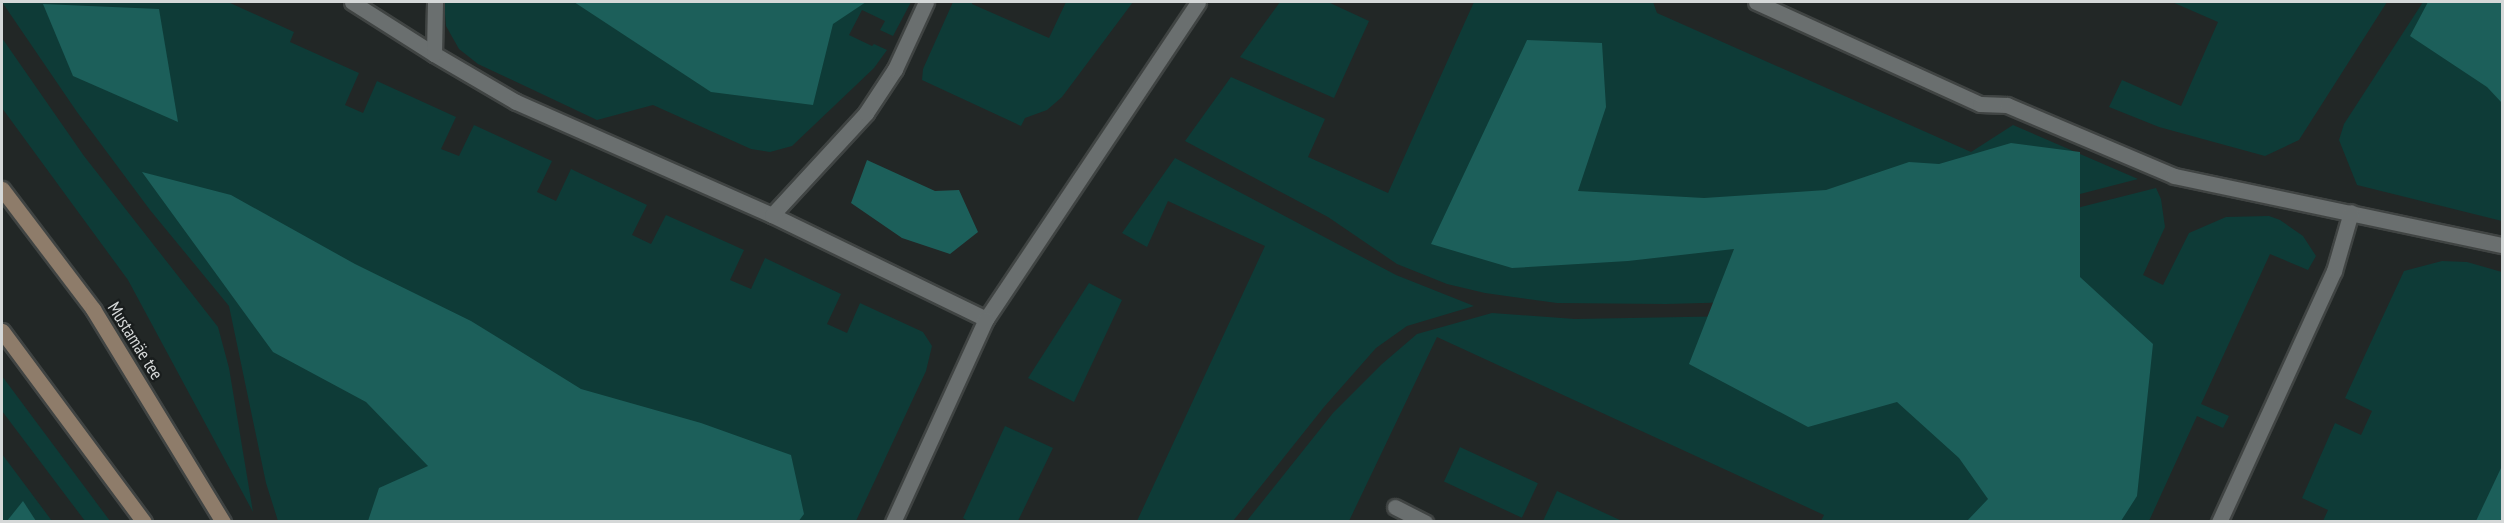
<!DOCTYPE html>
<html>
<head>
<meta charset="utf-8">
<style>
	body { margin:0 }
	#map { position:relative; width:2504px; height:523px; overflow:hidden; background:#222726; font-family:"PT Sans Narrow",sans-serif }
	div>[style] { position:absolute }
	.green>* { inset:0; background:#0e3b37; transform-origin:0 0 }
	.forest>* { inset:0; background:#1c5f5a }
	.roads { filter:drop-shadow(2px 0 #404443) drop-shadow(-2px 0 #404443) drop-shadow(0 2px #404443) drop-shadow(0 -2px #404443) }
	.street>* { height:15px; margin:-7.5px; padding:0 7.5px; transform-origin:7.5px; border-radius:7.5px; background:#6a6f6f }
	.secondary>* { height:15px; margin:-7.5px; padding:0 7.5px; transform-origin:7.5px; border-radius:7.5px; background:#8e7c6a }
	span { translate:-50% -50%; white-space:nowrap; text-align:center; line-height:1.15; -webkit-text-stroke:4.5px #191d1d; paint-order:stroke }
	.street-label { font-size:18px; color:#d5d8d8 }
	.frame { position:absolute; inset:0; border:3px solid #d5d8d8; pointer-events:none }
</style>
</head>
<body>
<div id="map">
	<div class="green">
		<div style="clip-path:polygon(2px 2px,228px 2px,294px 32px,290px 42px,359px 73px,345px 105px,363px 113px,377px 81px,456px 117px,441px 149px,459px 156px,474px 125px,552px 161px,537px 192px,556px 201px,571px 169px,647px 205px,632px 235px,651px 244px,666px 215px,744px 250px,730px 280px,751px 289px,765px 258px,841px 294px,827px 324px,847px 333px,860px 303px,923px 332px,932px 346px,926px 371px,856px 521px,278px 521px,266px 483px,229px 306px,150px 210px,77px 112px)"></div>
		<div style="clip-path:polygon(444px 2px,911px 2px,893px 36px,880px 30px,885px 21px,862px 10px,849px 35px,872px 46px,874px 44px,887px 50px,874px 68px,792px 146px,770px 152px,751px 149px,653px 105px,597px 120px,478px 64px,459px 49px,446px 26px)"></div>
		<div style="clip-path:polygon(953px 2px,972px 2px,972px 4px,1049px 38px,1066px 2px,1133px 2px,1062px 97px,1047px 110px,1025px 118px,1021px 126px,922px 80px,923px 69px)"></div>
		<div style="clip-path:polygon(1280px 2px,1328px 2px,1369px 21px,1334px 98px,1240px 57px)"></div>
		<div style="clip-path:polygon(1474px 2px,1653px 2px,1657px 13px,1971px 152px,2013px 125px,2138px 179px,2053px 201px,1776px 301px,1666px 304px,1557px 303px,1485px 293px,1447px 284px,1397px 264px,1328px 217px,1185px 141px,1231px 77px,1325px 119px,1308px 157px,1388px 193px)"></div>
		<div style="clip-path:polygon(2172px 2px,2387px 2px,2299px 140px,2265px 156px,2159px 127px,2109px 107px,2122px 80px,2181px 106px,2218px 22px)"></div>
		<div style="clip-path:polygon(2423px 2px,2502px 2px,2502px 221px,2357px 185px,2339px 140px,2344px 124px)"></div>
		<div style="clip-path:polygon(2px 38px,84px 156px,218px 327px,229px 368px,253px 512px,128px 280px,2px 108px)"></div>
		<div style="clip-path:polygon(1175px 158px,1396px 275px,1474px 306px,1407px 326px,1376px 348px,1324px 407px,1233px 521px,1137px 521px,1265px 246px,1168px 201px,1147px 247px,1122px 233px)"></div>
		<div style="clip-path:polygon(2156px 188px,2161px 199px,2165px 227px,2143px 275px,2163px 285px,2189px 233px,2226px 217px,2269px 216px,2280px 220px,2303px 236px,2316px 256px,2308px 270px,2270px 254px,2201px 404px,2229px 416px,2223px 428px,2197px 416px,2149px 521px,1821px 521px,1824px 515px,1437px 337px,1349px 521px,1246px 522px,1333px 413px,1382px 364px,1417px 334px,1492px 313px,1575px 319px,1740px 316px,2057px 213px)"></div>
		<div style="clip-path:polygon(2442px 261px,2467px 262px,2502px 272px,2502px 521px,2323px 521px,2328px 510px,2302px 498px,2335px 423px,2361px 435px,2372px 411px,2345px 398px,2404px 271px)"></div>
		<div style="clip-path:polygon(1089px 283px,1122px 300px,1074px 402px,1028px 378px)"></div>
		<div style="clip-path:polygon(2px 376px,110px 521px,85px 521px,2px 411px)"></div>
		<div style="clip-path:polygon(1005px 426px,1053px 448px,1018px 521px,968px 521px,963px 518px)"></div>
		<div style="left:1460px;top:447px;width:86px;height:38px;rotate:25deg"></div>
		<div style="clip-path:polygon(2px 454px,52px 521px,2px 521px)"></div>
		<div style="clip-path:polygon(1557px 491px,1622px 521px,1543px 521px)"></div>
	</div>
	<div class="forest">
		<div style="clip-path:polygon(574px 2px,866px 2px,833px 24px,813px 105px,711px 92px)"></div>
		<div style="clip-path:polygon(2428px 2px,2502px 2px,2502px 103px,2487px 87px,2410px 36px)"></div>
		<div style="clip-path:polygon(43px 4px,159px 9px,178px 122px,73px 76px)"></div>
		<div style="clip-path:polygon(1527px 40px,1602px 43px,1606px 107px,1578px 191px,1704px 198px,1826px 190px,1909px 162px,1939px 164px,2011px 143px,2080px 152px,2080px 277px,2153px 344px,2137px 496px,2121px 521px,1967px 521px,1988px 499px,1959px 458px,1897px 402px,1808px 427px,1689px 364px,1734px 249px,1628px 261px,1512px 268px,1431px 244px)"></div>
		<div style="clip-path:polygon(867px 160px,935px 191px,959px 190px,978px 232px,950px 254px,902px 238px,851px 203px)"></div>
		<div style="clip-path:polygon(142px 172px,231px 195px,355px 264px,471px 321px,581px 389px,701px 423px,791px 455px,804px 514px,798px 522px,368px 521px,379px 488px,428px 466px,366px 402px,273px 352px)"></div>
		<div style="clip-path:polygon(2502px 466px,2502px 521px,2476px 521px)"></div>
		<div style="clip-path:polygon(23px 501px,36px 521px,7px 521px)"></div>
	</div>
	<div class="roads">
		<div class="street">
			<div style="left:352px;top:2px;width:97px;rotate:32.4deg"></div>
			<div style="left:434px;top:54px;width:95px;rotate:30.3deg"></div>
			<div style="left:516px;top:102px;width:280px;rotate:23.8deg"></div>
			<div style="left:772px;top:215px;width:238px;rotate:25.9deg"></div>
			<div style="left:986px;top:319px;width:381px;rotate:-56.2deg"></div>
			<div style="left:1756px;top:2px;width:246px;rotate:24.5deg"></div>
			<div style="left:1980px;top:104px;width:27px;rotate:2deg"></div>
			<div style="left:2007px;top:105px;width:181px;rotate:23deg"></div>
			<div style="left:2174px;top:176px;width:335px;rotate:11.9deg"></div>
			<div style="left:434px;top:54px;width:52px;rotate:-88.9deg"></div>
			<div style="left:772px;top:215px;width:139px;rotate:-47.3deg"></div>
			<div style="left:866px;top:113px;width:53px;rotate:-56.6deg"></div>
			<div style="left:895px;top:69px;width:74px;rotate:-65.2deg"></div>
			<div style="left:1395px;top:507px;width:34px;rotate:27deg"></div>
			<div style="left:893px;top:522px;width:223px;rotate:-65.4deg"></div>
			<div style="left:2219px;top:522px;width:276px;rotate:-65.4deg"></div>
			<div style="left:2334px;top:271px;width:61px;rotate:-73.9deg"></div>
		</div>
		<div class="secondary">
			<div style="left:2px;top:189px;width:151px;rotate:52.8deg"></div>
			<div style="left:93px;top:309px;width:250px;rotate:58.6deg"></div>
			<div style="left:2px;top:331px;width:238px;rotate:53.4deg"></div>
		</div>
	</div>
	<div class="street-label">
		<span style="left:135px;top:341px;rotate:58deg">Mustamäe tee</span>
	</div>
	<div class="frame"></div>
</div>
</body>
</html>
